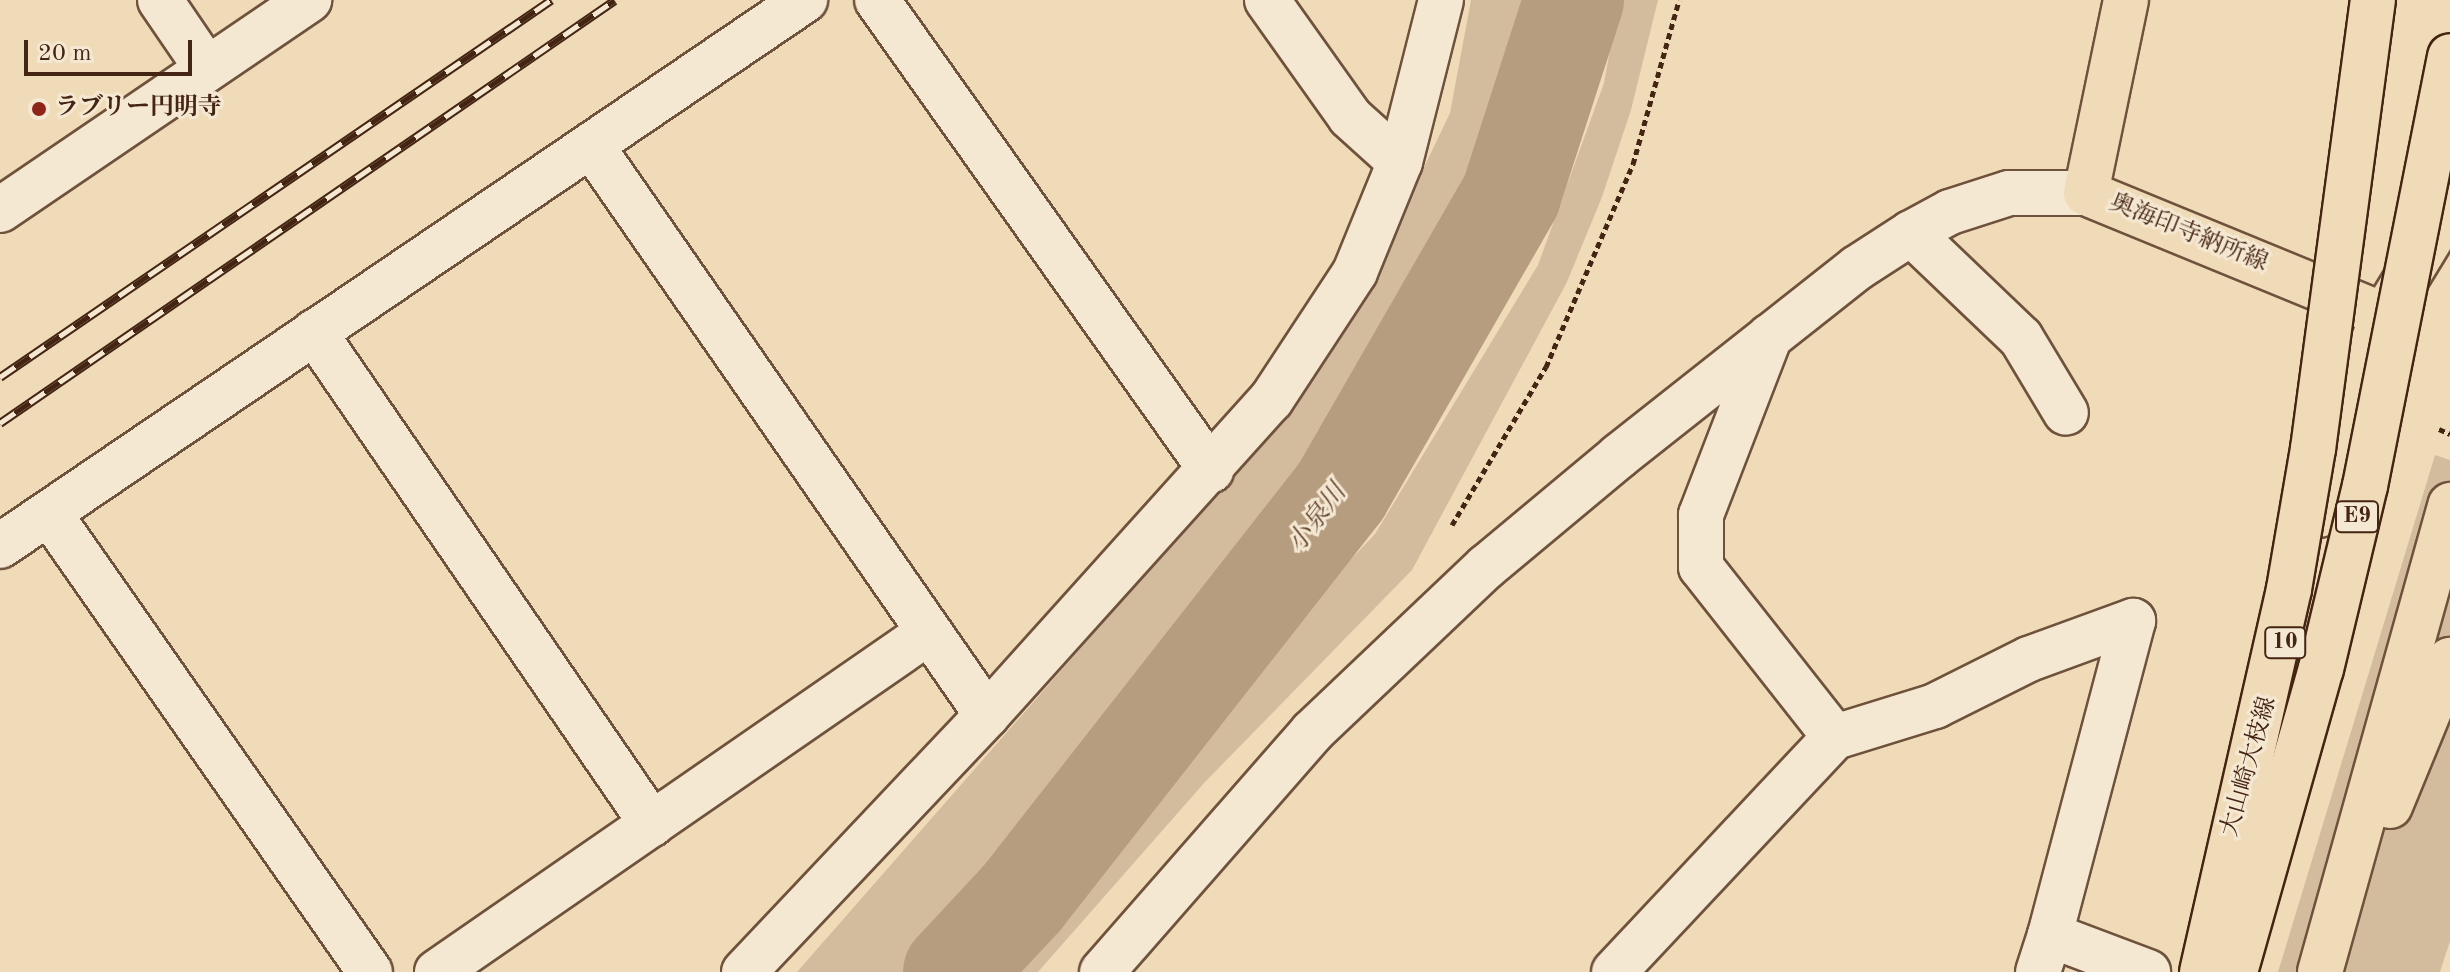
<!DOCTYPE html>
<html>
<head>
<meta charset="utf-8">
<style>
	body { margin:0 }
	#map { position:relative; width:2450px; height:972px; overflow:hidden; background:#f0dbb9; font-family:"Old Standard TT","Noto Serif JP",serif }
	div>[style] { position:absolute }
	.green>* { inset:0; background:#d3bc9d }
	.river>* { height:100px; margin:-50px; padding:0 50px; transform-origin:50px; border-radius:50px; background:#b69d80 }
	.path>* { height:5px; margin-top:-2.5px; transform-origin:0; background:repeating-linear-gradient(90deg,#442412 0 6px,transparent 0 10px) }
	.roads { filter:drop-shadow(2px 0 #6f523c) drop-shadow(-2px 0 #6f523c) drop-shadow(0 2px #6f523c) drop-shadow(0 -2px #6f523c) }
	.minor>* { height:44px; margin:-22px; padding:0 22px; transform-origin:22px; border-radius:22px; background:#f5e8d2 }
	.major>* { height:44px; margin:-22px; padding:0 22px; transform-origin:22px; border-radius:22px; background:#f0dbb9 }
	.highway>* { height:44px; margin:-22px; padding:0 22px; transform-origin:22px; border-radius:22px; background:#f0dbb9 }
	.rail>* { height:9px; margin-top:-4.5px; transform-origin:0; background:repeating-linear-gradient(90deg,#f5e8d2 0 18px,#442412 0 36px); box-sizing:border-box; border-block:2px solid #442412 }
	.bridges { filter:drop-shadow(2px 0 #442412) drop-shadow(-2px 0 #442412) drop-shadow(0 2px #442412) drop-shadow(0 -2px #442412) }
	.highway-bridge>* { height:44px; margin:-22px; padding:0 22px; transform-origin:22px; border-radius:22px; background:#f0dbb9 }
	.dots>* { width:22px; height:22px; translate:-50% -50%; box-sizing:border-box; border:4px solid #f5e8d2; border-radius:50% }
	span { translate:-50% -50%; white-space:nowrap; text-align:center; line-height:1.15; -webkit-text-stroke:6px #f5e8d2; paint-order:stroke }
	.shield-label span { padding:2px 6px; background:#f5e8d2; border:2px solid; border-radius:6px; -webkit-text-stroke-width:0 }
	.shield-label { font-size:22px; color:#442412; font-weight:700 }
	.poi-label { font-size:24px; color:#442412; font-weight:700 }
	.left { translate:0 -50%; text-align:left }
	.street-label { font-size:24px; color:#442412 }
	.water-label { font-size:26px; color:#664833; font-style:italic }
	.scale { position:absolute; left:24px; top:40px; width:168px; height:36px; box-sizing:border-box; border:4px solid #442412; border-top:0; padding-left:10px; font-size:24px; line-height:28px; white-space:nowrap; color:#442412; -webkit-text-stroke:6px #f5e8d2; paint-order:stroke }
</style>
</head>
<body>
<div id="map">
	<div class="green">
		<div style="clip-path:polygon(1471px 0,1556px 0,1478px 209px,1324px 480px,1215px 630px,1122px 720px,1025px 843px,910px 972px,797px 972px,1283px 417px,1375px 270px,1450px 113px)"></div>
		<div style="clip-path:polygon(1619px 0,1658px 0,1631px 110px,1602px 197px,1567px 282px,1412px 570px,1205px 782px,1038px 972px,984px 972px,1139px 783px,1375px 534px,1538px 265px,1604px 83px)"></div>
		<div style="clip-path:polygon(2435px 455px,2450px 460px,2450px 941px,2440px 972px,2278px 972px)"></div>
	</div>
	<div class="river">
		<div style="left:953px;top:972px;width:101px;rotate:-47deg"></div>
		<div style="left:1022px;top:898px;width:517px;rotate:-51.91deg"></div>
		<div style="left:1341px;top:491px;width:341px;rotate:-60.1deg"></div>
		<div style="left:1511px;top:195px;width:205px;rotate:-72.1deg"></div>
	</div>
	<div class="path">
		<div style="left:2439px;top:429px;width:12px;rotate:24deg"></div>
		<div style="left:1452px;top:525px;width:184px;rotate:-59.3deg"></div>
		<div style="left:1546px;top:367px;width:221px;rotate:-66.8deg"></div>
		<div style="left:1633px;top:164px;width:170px;rotate:-74.3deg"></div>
	</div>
	<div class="roads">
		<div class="minor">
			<div style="left:160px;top:0;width:83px;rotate:55.7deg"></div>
			<div style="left:877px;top:0;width:577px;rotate:54.6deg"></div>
			<div style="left:1267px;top:0;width:143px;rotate:54.6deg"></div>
			<div style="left:1350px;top:117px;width:67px;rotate:42deg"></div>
			<div style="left:591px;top:145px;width:694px;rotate:55.21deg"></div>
			<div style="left:0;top:210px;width:374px;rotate:-34.2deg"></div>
			<div style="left:1911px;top:233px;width:152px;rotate:43.7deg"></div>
			<div style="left:2021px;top:338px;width:87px;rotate:59deg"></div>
			<div style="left:314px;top:332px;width:597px;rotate:55.51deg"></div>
			<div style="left:1770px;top:336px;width:192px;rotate:111.1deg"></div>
			<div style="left:1701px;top:515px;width:52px;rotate:90deg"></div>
			<div style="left:1701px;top:567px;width:216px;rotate:51.8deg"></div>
			<div style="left:49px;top:513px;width:560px;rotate:55.03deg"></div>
			<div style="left:0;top:546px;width:973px;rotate:-34.15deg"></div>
			<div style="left:437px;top:972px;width:598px;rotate:-34.65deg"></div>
			<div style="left:744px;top:972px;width:354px;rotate:-46.6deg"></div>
			<div style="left:987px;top:715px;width:424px;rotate:-48deg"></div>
			<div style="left:1271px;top:400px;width:153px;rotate:-56.7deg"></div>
			<div style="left:1355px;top:272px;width:119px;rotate:-67.8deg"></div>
			<div style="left:1400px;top:162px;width:167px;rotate:-75.8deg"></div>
			<div style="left:1102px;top:972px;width:319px;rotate:-48.8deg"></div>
			<div style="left:1312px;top:732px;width:240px;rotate:-43.5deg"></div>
			<div style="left:1486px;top:567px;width:173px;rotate:-39.8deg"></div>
			<div style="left:1619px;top:456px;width:303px;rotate:-38.3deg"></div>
			<div style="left:1857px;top:268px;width:64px;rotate:-32.9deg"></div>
			<div style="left:1911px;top:233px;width:44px;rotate:-28.3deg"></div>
			<div style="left:1950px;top:212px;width:62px;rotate:-17.9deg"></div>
			<div style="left:2009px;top:193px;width:77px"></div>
			<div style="left:1614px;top:972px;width:323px;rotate:-46.8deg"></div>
			<div style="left:1835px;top:737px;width:105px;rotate:-17.2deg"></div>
			<div style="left:1935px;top:706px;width:105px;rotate:-26.6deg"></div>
			<div style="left:2029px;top:659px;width:111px;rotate:-20.1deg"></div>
			<div style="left:2133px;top:621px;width:325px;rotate:104.8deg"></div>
			<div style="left:2038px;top:972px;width:39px;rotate:-72deg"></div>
			<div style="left:2050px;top:935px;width:105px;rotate:20.7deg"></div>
		</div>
		<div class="major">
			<div style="left:2126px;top:0;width:197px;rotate:101.7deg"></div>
			<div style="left:2086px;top:193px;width:322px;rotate:22.3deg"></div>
			<div style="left:2319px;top:515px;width:118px;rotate:-75.7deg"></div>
			<div style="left:2348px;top:401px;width:93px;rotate:-67.3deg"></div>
			<div style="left:2384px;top:315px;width:127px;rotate:-58.6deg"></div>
		</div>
		<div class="highway">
			<div style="left:2390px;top:806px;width:158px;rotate:-67.7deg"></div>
			<div style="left:2320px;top:972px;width:485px;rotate:-74.4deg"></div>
		</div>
	</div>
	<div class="rail">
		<div style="left:0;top:377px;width:668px;rotate:-34.38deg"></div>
		<div style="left:0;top:423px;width:746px;rotate:-34.52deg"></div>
	</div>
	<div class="bridges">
		<div class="highway-bridge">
			<div style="left:2202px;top:972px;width:393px;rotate:-77.2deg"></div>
			<div style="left:2289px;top:589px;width:142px;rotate:-80.3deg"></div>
			<div style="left:2313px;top:449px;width:453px;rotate:-82.4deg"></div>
			<div style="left:2235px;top:972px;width:315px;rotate:-74.2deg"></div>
			<div style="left:2321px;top:669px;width:188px;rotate:-76.5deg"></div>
			<div style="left:2365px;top:486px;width:438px;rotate:-78.8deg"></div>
		</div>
	</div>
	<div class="dots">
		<div style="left:39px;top:109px;background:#8f2418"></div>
	</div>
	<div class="shield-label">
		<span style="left:2357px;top:517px">E9</span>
		<span style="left:2285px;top:643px">10</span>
	</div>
	<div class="poi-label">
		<span class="left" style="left:55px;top:109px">ラブリー円明寺</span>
	</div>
	<div class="street-label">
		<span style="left:2188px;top:234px;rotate:22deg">奥海印寺納所線</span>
		<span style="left:2250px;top:767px;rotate:-74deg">大山崎大枝線</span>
	</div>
	<div class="water-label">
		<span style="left:1318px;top:519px;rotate:-53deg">小泉川</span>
	</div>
	<div class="scale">20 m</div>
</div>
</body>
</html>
